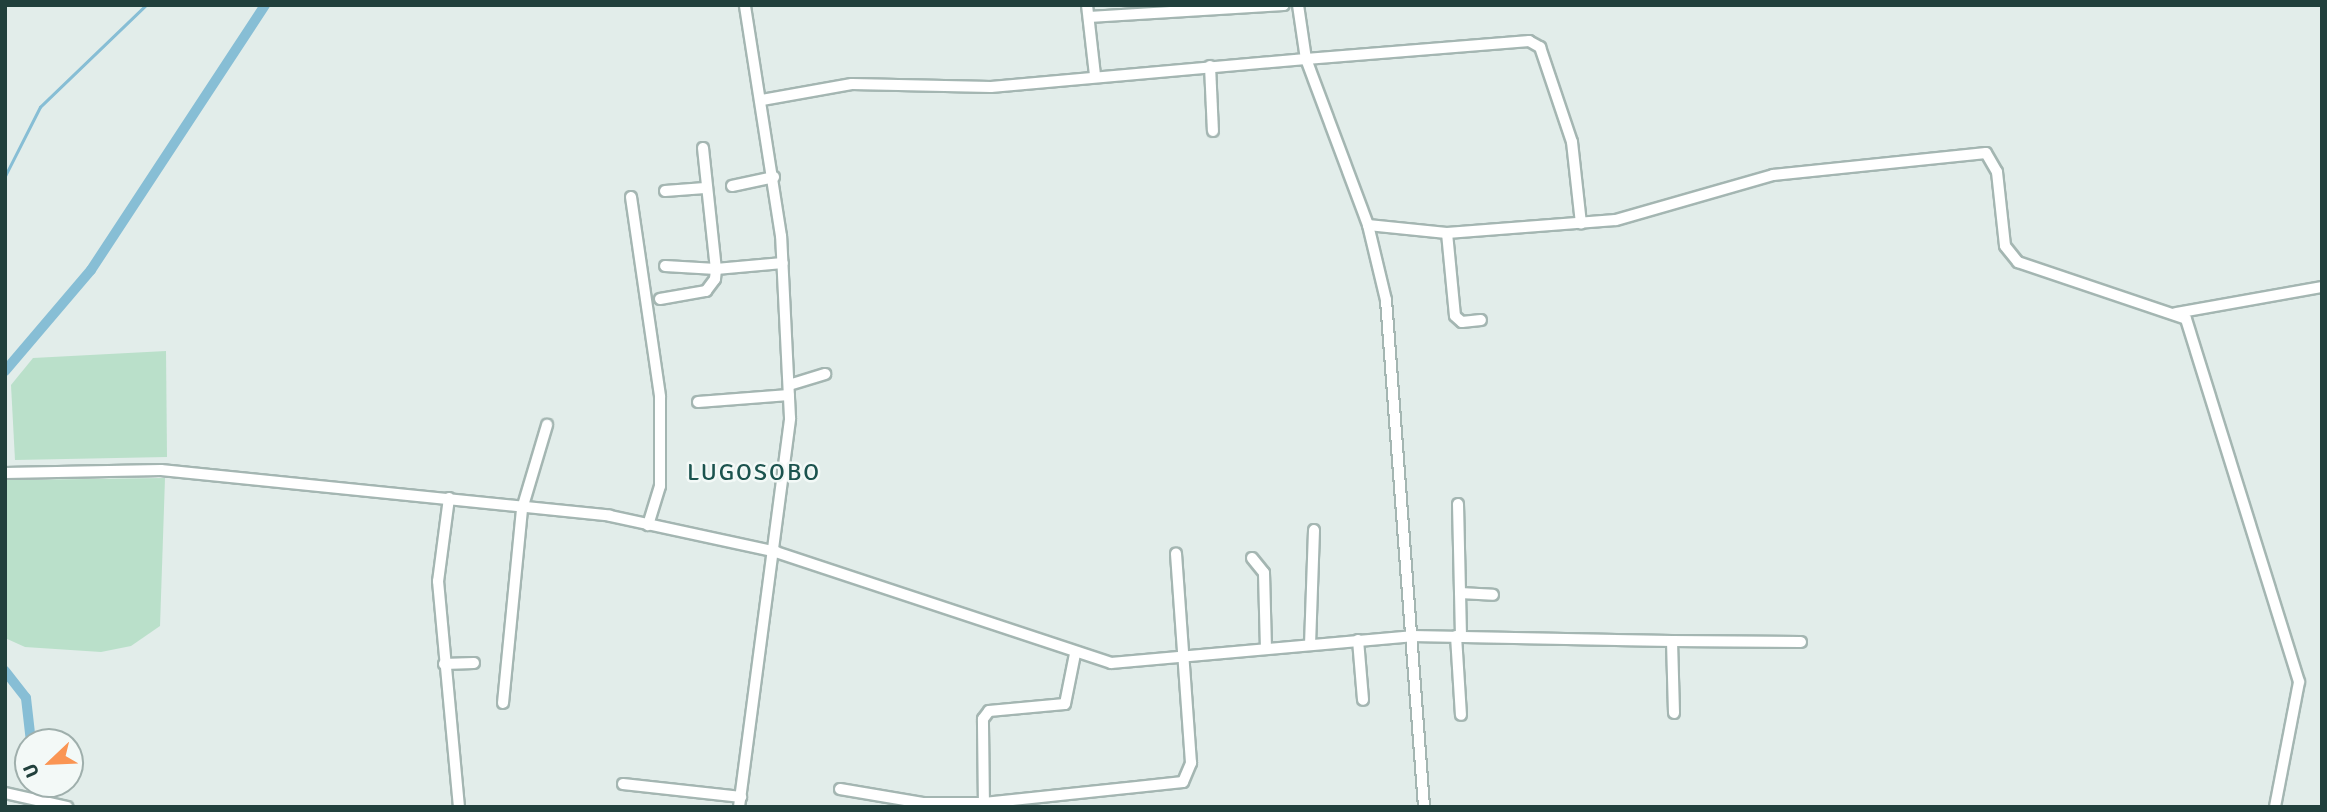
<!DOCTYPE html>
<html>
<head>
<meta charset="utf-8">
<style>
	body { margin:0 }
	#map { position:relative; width:2327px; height:812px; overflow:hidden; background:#e2edea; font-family:Signika,sans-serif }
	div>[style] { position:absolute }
	.green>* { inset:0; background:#bae0ca }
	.stream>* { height:2.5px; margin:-1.25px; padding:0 1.25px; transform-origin:1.25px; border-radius:1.25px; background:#87bed5 }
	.canal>* { height:10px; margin:-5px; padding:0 5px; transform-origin:5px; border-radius:5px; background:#87bed5 }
	.roads { filter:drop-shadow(2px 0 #a4b6b2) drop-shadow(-2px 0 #a4b6b2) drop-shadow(0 2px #a4b6b2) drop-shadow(0 -2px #a4b6b2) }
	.minor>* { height:10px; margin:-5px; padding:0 5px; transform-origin:5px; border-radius:5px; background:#fff }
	span { translate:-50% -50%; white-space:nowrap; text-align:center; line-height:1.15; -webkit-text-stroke:5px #f3f9f7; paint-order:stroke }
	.quarter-label { font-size:24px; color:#1b534e; letter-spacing:2px }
	.frame { position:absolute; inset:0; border:7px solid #21403c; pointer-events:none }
	.north { position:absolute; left:14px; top:728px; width:70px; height:70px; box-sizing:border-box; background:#f3f9f7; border:2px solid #9fafac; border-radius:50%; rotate:247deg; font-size:19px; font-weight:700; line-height:28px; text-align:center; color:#21403c }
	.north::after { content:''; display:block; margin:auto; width:24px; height:32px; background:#fa9553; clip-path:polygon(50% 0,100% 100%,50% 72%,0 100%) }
</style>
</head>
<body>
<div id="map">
	<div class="green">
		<div style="clip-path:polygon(166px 351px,167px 457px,15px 460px,11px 385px,33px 358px)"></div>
		<div style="clip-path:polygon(165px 478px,160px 626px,131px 646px,101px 652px,25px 647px,5px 638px,5px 480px)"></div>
	</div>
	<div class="stream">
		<div style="left:5px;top:176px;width:77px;rotate:-63.1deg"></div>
		<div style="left:40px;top:107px;width:147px;rotate:-43.9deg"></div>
	</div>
	<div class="canal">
		<div style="left:5px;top:371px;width:133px;rotate:-49.6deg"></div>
		<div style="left:91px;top:270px;width:317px;rotate:-56.7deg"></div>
		<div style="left:5px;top:671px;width:34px;rotate:52deg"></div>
		<div style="left:26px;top:698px;width:44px;rotate:83.5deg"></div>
		<div style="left:37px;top:784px;width:23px;rotate:85deg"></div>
	</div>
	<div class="roads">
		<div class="minor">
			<div style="left:1087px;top:5px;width:70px;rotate:83.5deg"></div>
			<div style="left:1298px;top:5px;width:55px;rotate:81.6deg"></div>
			<div style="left:1306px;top:59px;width:224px;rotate:-4.6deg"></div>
			<div style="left:1529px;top:41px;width:13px;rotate:29deg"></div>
			<div style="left:1540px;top:47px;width:100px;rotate:71.4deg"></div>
			<div style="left:1572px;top:142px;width:82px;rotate:83.7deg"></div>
			<div style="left:1089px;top:17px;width:195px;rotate:-3.5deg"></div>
			<div style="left:1210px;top:66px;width:65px;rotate:87.4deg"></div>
			<div style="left:762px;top:100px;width:91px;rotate:-10.1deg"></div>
			<div style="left:852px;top:84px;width:139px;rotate:1.2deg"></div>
			<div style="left:991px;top:87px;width:316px;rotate:-5.1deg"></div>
			<div style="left:1306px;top:59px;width:177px;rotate:69.5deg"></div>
			<div style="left:1368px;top:225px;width:79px;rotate:5.8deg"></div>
			<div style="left:1447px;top:233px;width:169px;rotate:-4.4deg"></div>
			<div style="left:1616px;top:220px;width:163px;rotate:-16deg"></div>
			<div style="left:1773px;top:175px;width:214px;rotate:-5.9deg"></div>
			<div style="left:1986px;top:153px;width:22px;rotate:60deg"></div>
			<div style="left:1997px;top:172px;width:74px;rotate:83.8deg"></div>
			<div style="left:2005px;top:246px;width:21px;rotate:51deg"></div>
			<div style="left:2018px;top:262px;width:177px;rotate:18.7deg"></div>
			<div style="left:2186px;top:319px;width:380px;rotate:72.7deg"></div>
			<div style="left:2299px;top:682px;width:127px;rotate:100.9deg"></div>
			<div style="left:703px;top:148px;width:122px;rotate:83.9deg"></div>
			<div style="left:716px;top:269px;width:67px;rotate:-5.1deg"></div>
			<div style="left:732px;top:186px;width:43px;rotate:-12.1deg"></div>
			<div style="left:665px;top:191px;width:40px;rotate:-4.3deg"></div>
			<div style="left:631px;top:197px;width:202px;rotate:81.7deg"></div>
			<div style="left:660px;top:397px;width:89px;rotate:90deg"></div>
			<div style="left:660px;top:486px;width:41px;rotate:107.1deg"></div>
			<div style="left:1368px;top:225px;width:77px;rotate:76.5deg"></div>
			<div style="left:1386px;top:300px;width:508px;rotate:85.71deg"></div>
			<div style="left:1447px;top:233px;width:83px;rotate:84.5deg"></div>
			<div style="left:1455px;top:316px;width:9px;rotate:41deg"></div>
			<div style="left:1462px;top:322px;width:19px;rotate:-6deg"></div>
			<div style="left:660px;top:299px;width:47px;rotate:-9.9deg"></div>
			<div style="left:706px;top:291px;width:15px;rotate:-53deg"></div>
			<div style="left:715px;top:279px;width:10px;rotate:-84deg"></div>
			<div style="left:716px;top:269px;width:51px;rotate:-176.6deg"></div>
			<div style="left:2176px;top:313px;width:148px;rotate:-10.1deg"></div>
			<div style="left:789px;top:385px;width:38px;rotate:-17deg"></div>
			<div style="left:698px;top:402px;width:91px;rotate:-4.4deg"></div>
			<div style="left:5px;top:473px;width:156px;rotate:-1.1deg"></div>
			<div style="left:161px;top:470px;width:451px;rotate:5.8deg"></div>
			<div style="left:610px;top:516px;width:170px;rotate:12.2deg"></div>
			<div style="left:776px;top:552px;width:353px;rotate:18.3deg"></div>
			<div style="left:1111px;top:663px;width:302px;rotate:-5.1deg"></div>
			<div style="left:1412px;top:636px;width:260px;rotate:1.1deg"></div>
			<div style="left:1672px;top:641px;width:72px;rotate:88.4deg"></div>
			<div style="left:449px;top:498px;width:84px;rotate:97.5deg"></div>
			<div style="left:438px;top:581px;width:227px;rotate:84.7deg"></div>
			<div style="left:1458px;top:504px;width:132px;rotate:88.7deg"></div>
			<div style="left:1252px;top:558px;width:19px;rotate:51deg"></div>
			<div style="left:1264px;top:573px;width:76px;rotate:88.5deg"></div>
			<div style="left:1460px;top:593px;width:33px;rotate:3deg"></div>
			<div style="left:1456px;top:636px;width:79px;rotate:86.4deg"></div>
			<div style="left:1358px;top:640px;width:60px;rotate:85.2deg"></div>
			<div style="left:1672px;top:641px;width:129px;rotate:0.4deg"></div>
			<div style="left:1310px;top:645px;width:115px;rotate:-88deg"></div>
			<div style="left:444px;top:664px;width:30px;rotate:-2deg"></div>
			<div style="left:503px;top:703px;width:195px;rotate:-84.4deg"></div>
			<div style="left:522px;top:509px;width:88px;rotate:-73.4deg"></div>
			<div style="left:623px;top:784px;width:119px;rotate:6.3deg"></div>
			<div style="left:840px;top:789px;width:84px;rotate:9.6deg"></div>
			<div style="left:923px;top:803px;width:61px"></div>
			<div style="left:984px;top:803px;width:200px;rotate:-6deg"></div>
			<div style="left:1183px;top:782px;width:21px;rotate:-67deg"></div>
			<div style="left:1191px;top:763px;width:210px;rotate:-94.1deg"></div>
			<div style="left:5px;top:793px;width:64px;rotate:12.7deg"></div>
			<div style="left:739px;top:807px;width:392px;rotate:-82.5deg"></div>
			<div style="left:790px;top:418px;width:182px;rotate:-92.8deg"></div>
			<div style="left:781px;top:236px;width:234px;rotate:-98.9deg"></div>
			<div style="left:984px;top:807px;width:88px;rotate:-90.7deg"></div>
			<div style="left:983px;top:719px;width:10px;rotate:-53deg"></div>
			<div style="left:989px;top:711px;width:76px;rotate:-5.3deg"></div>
			<div style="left:1065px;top:704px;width:51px;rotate:-78.7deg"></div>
		</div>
	</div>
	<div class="quarter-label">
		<span style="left:754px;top:473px">LUGOSOBO</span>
	</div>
	<div class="frame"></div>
	<div class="north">U</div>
</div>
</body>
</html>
